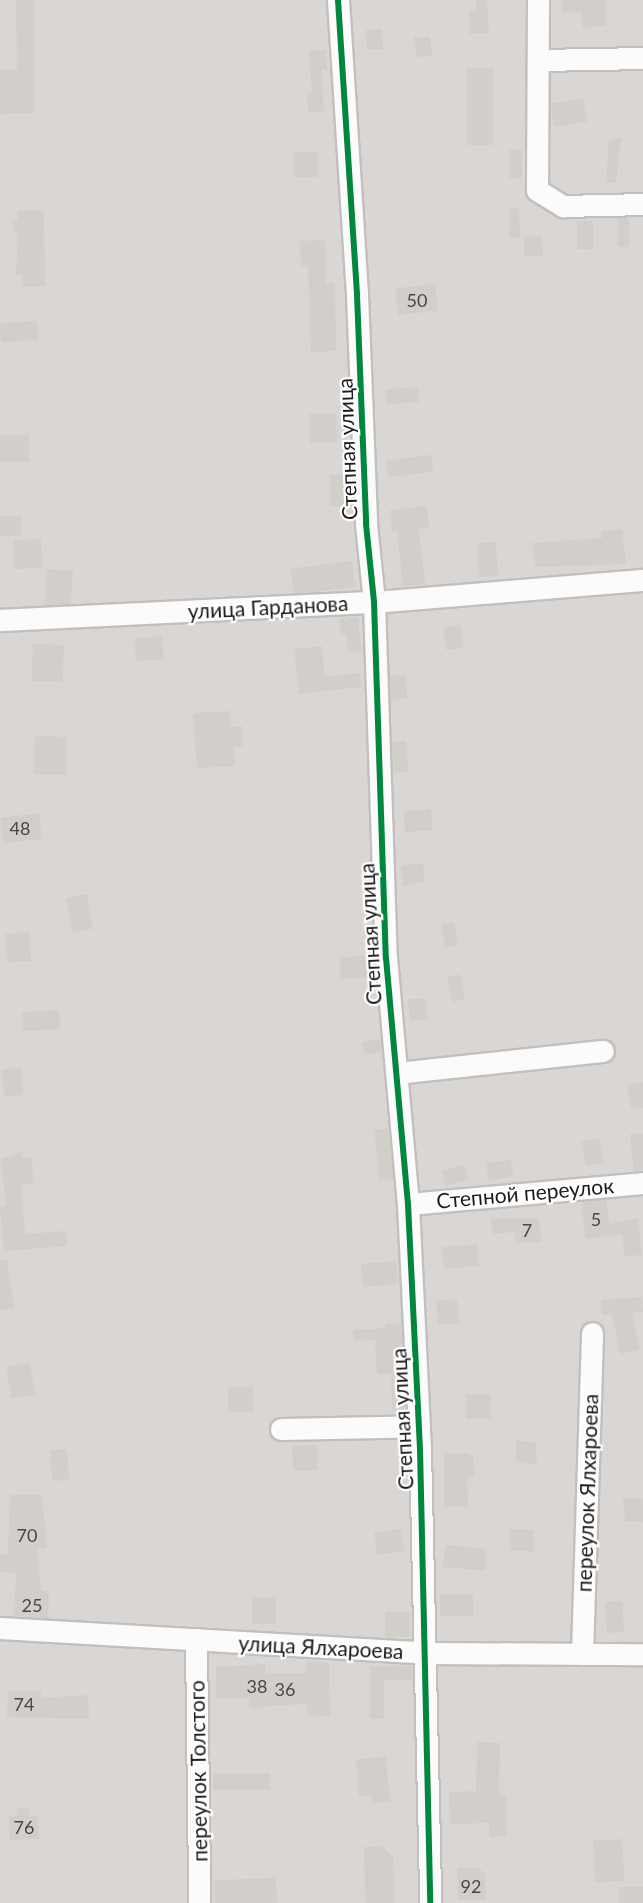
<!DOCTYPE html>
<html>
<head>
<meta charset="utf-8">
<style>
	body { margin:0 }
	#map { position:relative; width:643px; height:1903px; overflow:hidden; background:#eae7e2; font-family:Lato,sans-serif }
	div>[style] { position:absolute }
	.residential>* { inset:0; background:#d9d6d4; transform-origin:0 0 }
	.building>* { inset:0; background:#d2cfca; transform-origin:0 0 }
	.roads { filter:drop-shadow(2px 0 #c2c0be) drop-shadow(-2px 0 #c2c0be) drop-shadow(0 2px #c2c0be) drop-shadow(0 -2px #c2c0be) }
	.minor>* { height:21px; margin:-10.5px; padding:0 10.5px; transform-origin:10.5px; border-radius:10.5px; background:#fcfbfb }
	.cycleway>* { height:6px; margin:-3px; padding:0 3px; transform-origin:3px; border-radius:3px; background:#00873e }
	span { translate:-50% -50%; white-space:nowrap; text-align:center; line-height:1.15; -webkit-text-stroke:4.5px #fff; paint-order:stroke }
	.number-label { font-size:18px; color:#494847 }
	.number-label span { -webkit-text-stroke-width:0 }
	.street-label { font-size:21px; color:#1a1a1a }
</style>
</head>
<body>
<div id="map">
	<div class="residential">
		<div style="left:0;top:0;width:643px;height:1903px"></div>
	</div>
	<div class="building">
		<div style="clip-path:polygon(16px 0,35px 0,35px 113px,0 114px,0 69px,17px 69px)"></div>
		<div style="clip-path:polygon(476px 0,487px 0,489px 33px,469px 34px,469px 11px,476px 11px)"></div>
		<div style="clip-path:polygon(562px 0,606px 0,606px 25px,583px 28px,581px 12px,562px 13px)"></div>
		<div style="left:382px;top:29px;width:20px;height:16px;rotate:87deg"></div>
		<div style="clip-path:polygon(414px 37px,430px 37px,432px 56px,417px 57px)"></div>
		<div style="clip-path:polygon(326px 50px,327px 70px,322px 70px,324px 111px,308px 112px,307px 92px,312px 92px,309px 51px)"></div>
		<div style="left:467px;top:68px;width:26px;height:77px"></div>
		<div style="left:583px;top:98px;width:24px;height:33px;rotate:81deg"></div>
		<div style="clip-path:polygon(621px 137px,616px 183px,606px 183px,609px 140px)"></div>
		<div style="left:509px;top:150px;width:13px;height:28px"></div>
		<div style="left:293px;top:152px;width:25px;height:25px"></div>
		<div style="clip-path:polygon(509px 207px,519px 208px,520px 238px,509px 237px)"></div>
		<div style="clip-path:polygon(44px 210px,45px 286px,23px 287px,22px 275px,16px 275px,18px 233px,13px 233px,13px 221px,18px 221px,17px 211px)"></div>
		<div style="left:618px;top:218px;width:11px;height:29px"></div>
		<div style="left:577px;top:221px;width:16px;height:28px"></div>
		<div style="clip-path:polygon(541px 236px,543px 256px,524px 256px,524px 237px)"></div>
		<div style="clip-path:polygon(325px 240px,326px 283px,335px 283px,336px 351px,311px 352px,308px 265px,301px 266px,300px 241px)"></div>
		<div style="left:435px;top:284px;width:27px;height:40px;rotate:84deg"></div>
		<div style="left:37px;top:321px;width:19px;height:37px;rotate:87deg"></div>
		<div style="left:418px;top:387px;width:15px;height:32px;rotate:86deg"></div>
		<div style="left:336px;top:413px;width:29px;height:27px;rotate:88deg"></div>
		<div style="left:0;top:435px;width:29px;height:27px"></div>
		<div style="left:431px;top:455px;width:17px;height:45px;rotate:83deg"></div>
		<div style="left:330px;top:475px;width:18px;height:31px"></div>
		<div style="clip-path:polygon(427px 506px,429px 528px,419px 529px,425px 584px,403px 586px,397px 531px,392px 532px,390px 510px)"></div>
		<div style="left:0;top:516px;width:21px;height:20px"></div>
		<div style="clip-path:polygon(622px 529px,626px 564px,536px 567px,532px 543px,602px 538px,601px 531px)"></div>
		<div style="left:41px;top:539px;width:29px;height:28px;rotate:88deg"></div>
		<div style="left:496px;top:542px;width:34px;height:19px;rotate:87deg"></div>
		<div style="left:352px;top:561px;width:26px;height:62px;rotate:83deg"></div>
		<div style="left:47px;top:569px;width:26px;height:36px;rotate:4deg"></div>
		<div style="clip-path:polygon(358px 617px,361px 651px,348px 652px,346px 634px,341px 634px,339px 619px)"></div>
		<div style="left:461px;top:625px;width:23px;height:18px;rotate:83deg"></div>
		<div style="left:162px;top:636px;width:23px;height:28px;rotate:85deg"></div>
		<div style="left:33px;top:644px;width:31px;height:37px;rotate:2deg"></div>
		<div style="clip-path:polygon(322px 646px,325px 677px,360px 673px,361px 687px,299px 694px,294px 649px)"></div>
		<div style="left:406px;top:675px;width:24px;height:16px;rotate:88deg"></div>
		<div style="clip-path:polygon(229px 711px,231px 727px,242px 726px,243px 746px,234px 747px,235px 766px,197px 768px,193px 713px)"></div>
		<div style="left:35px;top:736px;width:32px;height:38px;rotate:2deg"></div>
		<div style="left:406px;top:741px;width:31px;height:14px;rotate:86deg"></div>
		<div style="left:431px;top:809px;width:21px;height:28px;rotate:85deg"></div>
		<div style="left:39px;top:813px;width:26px;height:39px;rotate:83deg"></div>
		<div style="clip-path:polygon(423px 864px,425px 882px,403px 886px,401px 865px)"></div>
		<div style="left:87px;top:894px;width:35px;height:21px;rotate:80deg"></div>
		<div style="left:454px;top:922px;width:23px;height:13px;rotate:80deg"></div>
		<div style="left:29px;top:932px;width:29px;height:24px;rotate:86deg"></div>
		<div style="left:369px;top:955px;width:22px;height:30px;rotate:85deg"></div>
		<div style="left:460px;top:974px;width:26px;height:13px;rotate:79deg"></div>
		<div style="left:425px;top:998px;width:21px;height:17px;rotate:85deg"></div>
		<div style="left:59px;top:1010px;width:19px;height:37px;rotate:87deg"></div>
		<div style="left:380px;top:1039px;width:13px;height:18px;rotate:81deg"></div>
		<div style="left:21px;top:1068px;width:27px;height:19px;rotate:86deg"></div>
		<div style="clip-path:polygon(643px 1082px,643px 1108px,631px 1109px,627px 1084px)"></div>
		<div style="left:388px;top:1128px;width:51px;height:14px;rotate:84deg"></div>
		<div style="clip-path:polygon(643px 1133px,643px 1170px,634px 1171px,630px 1134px)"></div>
		<div style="left:599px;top:1138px;width:25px;height:18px;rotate:79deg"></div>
		<div style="clip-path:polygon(22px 1152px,23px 1158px,31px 1157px,34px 1183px,21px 1185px,25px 1234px,66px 1231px,67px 1246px,4px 1251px,0 1207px,6px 1207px,1px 1159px)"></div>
		<div style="left:511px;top:1160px;width:17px;height:25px;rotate:83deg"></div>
		<div style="left:464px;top:1165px;width:15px;height:23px;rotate:74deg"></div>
		<div style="clip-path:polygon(606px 1199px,609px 1224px,638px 1218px,642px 1255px,625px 1256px,622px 1234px,586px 1239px,581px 1202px)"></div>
		<div style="clip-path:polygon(538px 1218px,542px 1242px,516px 1243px,515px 1232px,492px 1234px,491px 1219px)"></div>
		<div style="left:477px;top:1244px;width:22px;height:35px;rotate:85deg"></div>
		<div style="clip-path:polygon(0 1260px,7px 1260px,14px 1308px,0 1310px)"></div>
		<div style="left:396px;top:1261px;width:23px;height:35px;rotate:85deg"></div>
		<div style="clip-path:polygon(642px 1297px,643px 1312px,633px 1313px,639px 1350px,620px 1354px,612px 1314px,602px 1315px,601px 1300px)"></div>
		<div style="left:457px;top:1299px;width:24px;height:21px;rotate:85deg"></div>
		<div style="clip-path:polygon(401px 1323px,405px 1411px,392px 1411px,391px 1373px,377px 1374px,375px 1340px,354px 1341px,353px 1330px,385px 1328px,385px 1324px)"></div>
		<div style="left:30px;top:1363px;width:32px;height:24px;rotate:81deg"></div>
		<div style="left:228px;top:1387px;width:25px;height:25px"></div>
		<div style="left:466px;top:1394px;width:25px;height:25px"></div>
		<div style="clip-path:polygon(516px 1440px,536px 1443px,537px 1465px,516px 1462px)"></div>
		<div style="left:317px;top:1445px;width:25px;height:25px;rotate:88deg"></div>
		<div style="left:67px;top:1449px;width:31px;height:17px;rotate:86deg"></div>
		<div style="clip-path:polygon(465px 1453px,473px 1456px,474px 1476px,467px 1477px,468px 1507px,444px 1507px,444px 1454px)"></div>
		<div style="clip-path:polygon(10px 1495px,42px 1495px,47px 1548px,37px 1548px,41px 1591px,49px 1591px,48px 1618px,14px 1616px,16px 1573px,0 1572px,0 1554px,8px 1555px)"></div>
		<div style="clip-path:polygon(623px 1498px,643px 1499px,643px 1522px,625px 1521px)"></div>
		<div style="left:401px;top:1529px;width:22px;height:27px;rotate:82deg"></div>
		<div style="clip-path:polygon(509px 1529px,533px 1530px,534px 1552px,511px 1550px)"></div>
		<div style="left:445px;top:1545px;width:42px;height:22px;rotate:5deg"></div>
		<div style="left:440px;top:1594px;width:33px;height:22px"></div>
		<div style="left:276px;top:1597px;width:27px;height:24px;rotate:90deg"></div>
		<div style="left:622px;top:1601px;width:31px;height:17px;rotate:86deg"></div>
		<div style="left:410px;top:1612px;width:25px;height:25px;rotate:90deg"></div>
		<div style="clip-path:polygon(306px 1661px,329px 1663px,330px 1716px,307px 1715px,307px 1704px,265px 1706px,265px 1709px,249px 1707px,249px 1698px,216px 1698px,216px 1667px,265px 1664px,265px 1674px,306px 1673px)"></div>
		<div style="clip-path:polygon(370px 1666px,412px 1666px,412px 1680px,384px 1680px,384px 1719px,370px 1719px)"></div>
		<div style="clip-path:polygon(8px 1691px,41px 1691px,41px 1698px,88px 1695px,89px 1719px,7px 1717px)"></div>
		<div style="clip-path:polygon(477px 1742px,500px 1743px,499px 1795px,507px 1795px,506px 1836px,489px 1837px,489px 1823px,450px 1824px,449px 1792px,476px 1791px)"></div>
		<div style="clip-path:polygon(386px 1756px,390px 1801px,372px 1803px,371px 1795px,359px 1796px,356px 1760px)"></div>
		<div style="left:213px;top:1773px;width:57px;height:17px"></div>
		<div style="clip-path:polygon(17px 1808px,28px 1808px,29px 1816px,38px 1815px,39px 1839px,10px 1840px,9px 1816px,18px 1816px)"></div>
		<div style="left:622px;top:1839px;width:42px;height:29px;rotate:87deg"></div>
		<div style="clip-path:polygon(382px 1846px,393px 1857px,395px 1903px,365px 1903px,364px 1847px)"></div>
		<div style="clip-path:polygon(457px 1868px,477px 1868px,485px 1873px,486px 1900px,458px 1900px)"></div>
		<div style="left:276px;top:1878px;width:25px;height:62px;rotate:88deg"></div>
		<div style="left:643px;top:1887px;width:16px;height:24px;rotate:90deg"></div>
	</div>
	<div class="roads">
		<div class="minor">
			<div style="left:338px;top:0;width:296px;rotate:86.3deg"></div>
			<div style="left:357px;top:295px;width:229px;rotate:87.7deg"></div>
			<div style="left:366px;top:524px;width:78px;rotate:84.1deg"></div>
			<div style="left:374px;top:602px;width:356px;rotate:88.1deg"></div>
			<div style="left:386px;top:958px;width:247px;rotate:84.9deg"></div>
			<div style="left:408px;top:1204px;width:245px;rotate:87.2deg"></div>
			<div style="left:420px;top:1449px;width:454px;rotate:88.7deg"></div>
			<div style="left:538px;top:0;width:190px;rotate:90.3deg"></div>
			<div style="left:537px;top:190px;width:31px;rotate:32deg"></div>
			<div style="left:563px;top:206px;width:80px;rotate:-1.4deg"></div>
			<div style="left:540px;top:60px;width:103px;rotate:-1.1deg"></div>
			<div style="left:0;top:620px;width:374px;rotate:-2.8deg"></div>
			<div style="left:374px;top:602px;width:270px;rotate:-4.7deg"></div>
			<div style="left:396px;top:1073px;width:208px;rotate:-6.1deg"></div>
			<div style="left:408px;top:1204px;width:236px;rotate:-5.1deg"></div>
			<div style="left:281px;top:1429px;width:138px;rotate:-1.2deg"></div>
			<div style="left:0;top:1628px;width:429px;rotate:3.3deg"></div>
			<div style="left:428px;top:1653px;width:215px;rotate:0.3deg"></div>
			<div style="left:196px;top:1639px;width:264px;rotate:89.3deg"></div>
			<div style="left:582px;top:1654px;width:321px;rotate:-88.2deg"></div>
		</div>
	</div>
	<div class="cycleway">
		<div style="left:338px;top:0;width:296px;rotate:86.3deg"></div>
		<div style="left:357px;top:295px;width:229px;rotate:87.7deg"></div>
		<div style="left:366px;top:524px;width:78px;rotate:84.1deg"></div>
		<div style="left:374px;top:602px;width:356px;rotate:88.1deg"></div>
		<div style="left:386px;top:958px;width:247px;rotate:84.9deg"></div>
		<div style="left:408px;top:1204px;width:245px;rotate:87.2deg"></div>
		<div style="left:420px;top:1449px;width:454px;rotate:88.7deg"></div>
	</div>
	<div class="number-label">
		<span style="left:417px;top:300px">50</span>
		<span style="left:20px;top:828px">48</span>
		<span style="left:596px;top:1219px">5</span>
		<span style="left:527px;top:1230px">7</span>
		<span style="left:27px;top:1535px">70</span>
		<span style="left:32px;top:1605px">25</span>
		<span style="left:257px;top:1686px">38</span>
		<span style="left:285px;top:1689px">36</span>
		<span style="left:24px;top:1704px">74</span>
		<span style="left:24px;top:1827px">76</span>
		<span style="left:471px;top:1886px">92</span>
	</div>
	<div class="street-label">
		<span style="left:347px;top:449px;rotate:-92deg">Степная улица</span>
		<span style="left:268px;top:607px;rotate:-3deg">улица Гарданова</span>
		<span style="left:370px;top:934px;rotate:-93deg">Степная улица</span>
		<span style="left:525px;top:1193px;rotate:-5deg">Степной переулок</span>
		<span style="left:402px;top:1419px;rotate:-93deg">Степная улица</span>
		<span style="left:587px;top:1493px;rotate:-88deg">переулок Ялхароева</span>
		<span style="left:321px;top:1647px;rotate:3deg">улица Ялхароева</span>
		<span style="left:198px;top:1771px;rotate:-91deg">переулок Толстого</span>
	</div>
</div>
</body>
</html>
